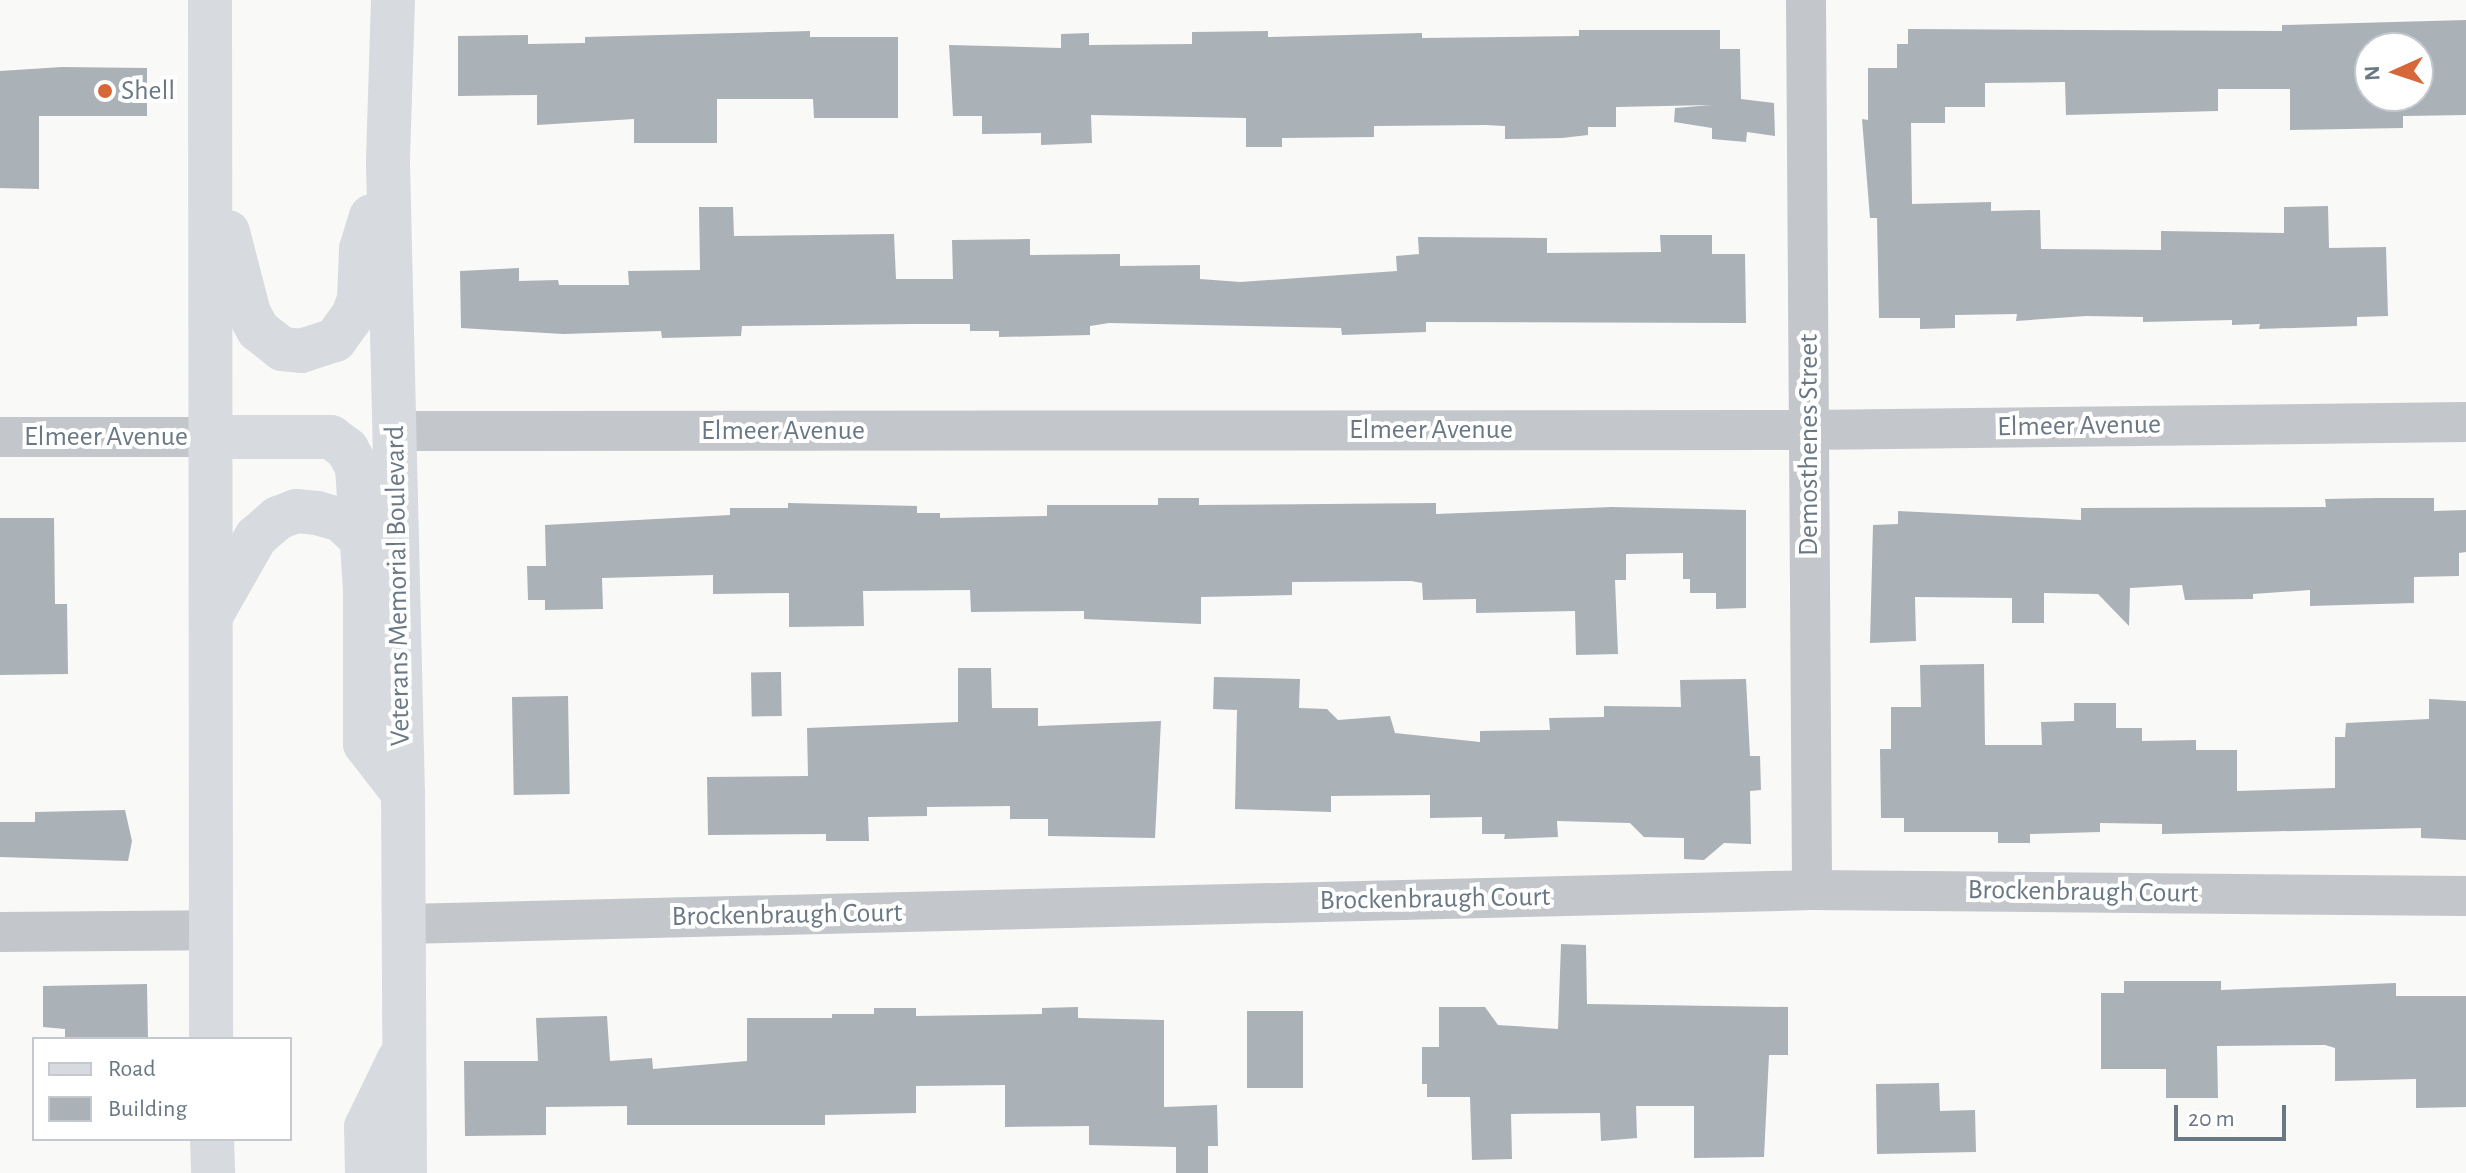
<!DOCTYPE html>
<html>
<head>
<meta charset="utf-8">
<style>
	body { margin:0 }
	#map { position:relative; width:2466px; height:1173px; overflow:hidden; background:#f9f9f7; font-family:"Alegreya Sans",sans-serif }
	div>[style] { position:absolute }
	.building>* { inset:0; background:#aab1b7; transform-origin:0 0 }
	.street>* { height:40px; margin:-20px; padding:0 20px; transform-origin:20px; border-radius:20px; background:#c3c6ca }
	.primary>* { height:44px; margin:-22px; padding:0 22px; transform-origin:22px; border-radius:22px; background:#d7dbdf }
	.dots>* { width:22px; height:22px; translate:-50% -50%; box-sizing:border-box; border:4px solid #fff; border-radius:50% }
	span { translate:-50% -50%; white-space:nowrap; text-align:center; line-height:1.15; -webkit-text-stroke:8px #fff; paint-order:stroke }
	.poi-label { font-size:28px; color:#6a7886 }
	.left { translate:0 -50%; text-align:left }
	.street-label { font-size:28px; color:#6a7886 }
	.legend { position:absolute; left:32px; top:1037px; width:260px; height:104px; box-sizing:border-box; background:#fff; border:2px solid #c3c9cf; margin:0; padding:10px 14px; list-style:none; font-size:24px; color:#6a7886 }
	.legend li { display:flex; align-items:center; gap:16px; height:40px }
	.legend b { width:40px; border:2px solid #c3c9cf }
	.north { position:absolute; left:2354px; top:32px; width:80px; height:80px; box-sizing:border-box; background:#fff; border:2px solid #c3c9cf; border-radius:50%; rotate:267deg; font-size:22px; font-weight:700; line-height:32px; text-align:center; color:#6a7886 }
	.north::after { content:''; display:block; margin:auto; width:28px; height:36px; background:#d76739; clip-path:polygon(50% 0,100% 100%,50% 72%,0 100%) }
	.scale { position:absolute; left:2174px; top:1105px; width:112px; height:36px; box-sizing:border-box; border:4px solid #6a7886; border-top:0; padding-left:10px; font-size:24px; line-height:28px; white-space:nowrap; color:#6a7886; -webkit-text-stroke:6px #fff; paint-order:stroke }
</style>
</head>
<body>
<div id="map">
	<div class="building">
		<div style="clip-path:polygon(evenodd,2466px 20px,2466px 115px,2403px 116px,2403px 128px,2290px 130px,2290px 89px,2218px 89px,2218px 111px,2066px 115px,2065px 82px,1985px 83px,1985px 107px,1945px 107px,1945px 123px,1911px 123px,1912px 204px,1991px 202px,1991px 211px,2040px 210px,2041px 249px,2161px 250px,2161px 231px,2284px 233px,2284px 207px,2328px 206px,2329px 248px,2386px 247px,2388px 316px,2357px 317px,2357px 326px,2259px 329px,2260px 324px,2232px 325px,2232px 320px,2143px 322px,2143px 317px,2086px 316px,2016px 321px,2017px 314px,1955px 315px,1955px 328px,1920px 329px,1920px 318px,1879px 318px,1877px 218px,1870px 218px,1862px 119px,1868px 120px,1868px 68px,1897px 68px,1897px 44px,1908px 44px,1908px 29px,2282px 31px,2282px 25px,2466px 20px,2370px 48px,2418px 48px,2418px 96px,2370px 96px,2370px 48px)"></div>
		<div style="clip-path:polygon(1579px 30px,1720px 30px,1720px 49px,1740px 49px,1741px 99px,1774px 103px,1775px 136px,1747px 132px,1746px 142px,1712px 139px,1712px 128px,1674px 122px,1675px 108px,1712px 105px,1616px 107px,1616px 127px,1588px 127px,1588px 135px,1562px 138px,1505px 139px,1505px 126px,1486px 125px,1374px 126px,1374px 137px,1282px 138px,1282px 147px,1246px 147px,1246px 118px,1091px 115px,1092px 143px,1041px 145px,1041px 133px,982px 134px,982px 116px,953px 116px,949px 45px,1061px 48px,1061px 34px,1089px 33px,1089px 45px,1192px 44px,1192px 32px,1268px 31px,1268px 37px,1422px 33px,1422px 38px,1579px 36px)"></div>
		<div style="clip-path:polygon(810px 31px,810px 37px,898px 37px,898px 118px,814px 118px,813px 99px,717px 99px,717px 143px,634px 143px,634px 119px,537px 125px,537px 95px,458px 96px,458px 36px,528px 35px,528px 44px,585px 43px,585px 37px)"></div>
		<div style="clip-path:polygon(62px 67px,147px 68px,147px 116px,39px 116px,39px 189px,0 188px,0 71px)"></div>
		<div style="clip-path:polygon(699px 207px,733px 207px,734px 236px,894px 234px,896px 279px,953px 279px,952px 240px,1030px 239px,1030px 255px,1120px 254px,1120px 266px,1200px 265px,1200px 279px,1240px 282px,1397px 271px,1396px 256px,1419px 254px,1418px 237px,1547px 238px,1547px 253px,1661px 252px,1660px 235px,1712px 235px,1712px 254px,1745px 254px,1746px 323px,1426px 322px,1426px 332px,1342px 335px,1341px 328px,1109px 323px,1090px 326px,1090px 335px,999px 337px,999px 331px,970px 331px,970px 324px,912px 324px,742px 326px,741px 336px,662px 338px,661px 331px,563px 334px,461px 328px,460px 271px,519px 268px,519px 281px,558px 280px,559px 285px,629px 285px,628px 271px,700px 270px)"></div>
		<div style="clip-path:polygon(1158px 498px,1199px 498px,1199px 505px,1436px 503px,1436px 514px,1612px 507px,1746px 510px,1746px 608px,1716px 609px,1716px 593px,1690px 593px,1690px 579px,1683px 579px,1683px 553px,1626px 554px,1626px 580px,1615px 580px,1618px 654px,1576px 655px,1575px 611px,1476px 613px,1476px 599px,1423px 600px,1422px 583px,1411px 581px,1292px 582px,1292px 595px,1201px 597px,1201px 624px,1084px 619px,1084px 611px,971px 612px,970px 590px,863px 591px,864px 626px,789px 627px,789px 593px,713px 594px,713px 575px,602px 578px,603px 609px,545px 610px,545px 600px,528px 600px,527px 566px,546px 566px,545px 525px,730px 515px,730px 508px,788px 508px,788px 503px,917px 506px,917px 513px,940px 513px,940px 518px,1047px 516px,1047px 505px,1158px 505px)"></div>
		<div style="clip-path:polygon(2377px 498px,2434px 498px,2434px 511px,2466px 510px,2466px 552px,2459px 553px,2459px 576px,2414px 577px,2414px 603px,2310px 606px,2310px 590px,2253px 594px,2253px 599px,2185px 600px,2182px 585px,2130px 588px,2129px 626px,2098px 594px,2044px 593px,2044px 623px,2012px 623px,2012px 598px,1915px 597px,1916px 641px,1870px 643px,1873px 525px,1898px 524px,1898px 511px,2081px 520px,2081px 508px,2326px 507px,2325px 499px)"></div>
		<div style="clip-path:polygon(0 518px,54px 518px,55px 604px,67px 604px,68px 674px,0 675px)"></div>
		<div style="clip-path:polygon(1984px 664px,1985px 745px,2042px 745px,2041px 722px,2074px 721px,2074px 703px,2116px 703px,2116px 728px,2142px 728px,2142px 741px,2196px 740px,2196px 750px,2237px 750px,2237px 791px,2335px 788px,2335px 737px,2345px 737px,2346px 723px,2429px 719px,2429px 699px,2466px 701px,2466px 840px,2421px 838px,2421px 828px,2162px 834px,2162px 824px,2100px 823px,2100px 832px,2030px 834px,2030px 843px,1998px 843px,1998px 832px,1904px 832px,1904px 818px,1881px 818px,1880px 749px,1891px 749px,1891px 707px,1921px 707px,1920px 665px)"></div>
		<div style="clip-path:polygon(958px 668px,991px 668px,992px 708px,1038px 708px,1038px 726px,1161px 721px,1155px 838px,1048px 836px,1048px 819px,1010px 819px,1010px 806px,927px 807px,927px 816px,868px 817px,869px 841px,826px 841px,826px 834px,708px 835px,707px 777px,808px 776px,807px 728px,958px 722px)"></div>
		<div style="left:781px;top:672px;width:44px;height:30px;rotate:89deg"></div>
		<div style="clip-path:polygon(1214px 677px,1300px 679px,1299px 708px,1327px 709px,1338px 720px,1390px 716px,1395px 733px,1480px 742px,1480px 731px,1550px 730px,1549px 718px,1604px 717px,1604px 706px,1681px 707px,1680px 680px,1746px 679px,1750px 756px,1760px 756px,1761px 790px,1750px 791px,1751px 844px,1724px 843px,1704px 860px,1684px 859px,1684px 838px,1644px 837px,1630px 823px,1557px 821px,1558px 837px,1504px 839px,1505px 834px,1482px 834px,1482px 817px,1430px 818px,1430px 795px,1331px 796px,1331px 812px,1235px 809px,1237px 710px,1213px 709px)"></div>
		<div style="left:568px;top:696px;width:98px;height:56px;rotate:89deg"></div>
		<div style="clip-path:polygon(125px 810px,132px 841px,128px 861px,0 857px,0 822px,35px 822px,35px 812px)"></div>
		<div style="clip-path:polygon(1561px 944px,1586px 945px,1587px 1004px,1788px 1007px,1788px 1055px,1769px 1055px,1764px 1157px,1694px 1158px,1694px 1106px,1636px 1106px,1637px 1138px,1601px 1141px,1600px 1113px,1511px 1114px,1512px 1159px,1472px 1160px,1470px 1097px,1427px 1097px,1427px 1084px,1422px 1084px,1422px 1047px,1439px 1047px,1439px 1007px,1485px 1007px,1498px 1025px,1558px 1029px)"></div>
		<div style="clip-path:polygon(2124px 981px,2221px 981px,2221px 990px,2396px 983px,2396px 996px,2466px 996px,2466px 1107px,2416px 1108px,2416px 1079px,2335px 1081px,2335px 1048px,2325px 1045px,2217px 1046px,2218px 1098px,2166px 1098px,2166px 1069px,2101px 1069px,2101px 993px,2124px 993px)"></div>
		<div style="clip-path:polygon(147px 984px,148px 1039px,65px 1039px,65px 1029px,43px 1027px,43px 986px)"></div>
		<div style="clip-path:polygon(1078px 1007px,1078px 1018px,1164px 1020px,1164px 1107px,1217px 1105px,1218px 1146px,1208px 1146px,1208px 1173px,1176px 1173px,1176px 1147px,1089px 1145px,1089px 1126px,1005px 1127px,1005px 1085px,916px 1086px,916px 1113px,825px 1115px,825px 1125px,627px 1125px,627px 1106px,546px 1107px,546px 1135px,465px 1136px,464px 1061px,538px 1061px,536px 1018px,607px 1016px,610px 1061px,652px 1058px,653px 1069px,747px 1061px,747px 1018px,832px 1018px,832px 1014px,874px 1014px,874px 1008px,916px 1008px,916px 1016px,1042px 1014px,1042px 1008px)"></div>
		<div style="left:1303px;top:1011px;width:77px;height:56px;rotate:90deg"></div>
		<div style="clip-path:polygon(1939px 1083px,1940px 1111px,1975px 1110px,1976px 1152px,1877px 1154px,1876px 1084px)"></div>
	</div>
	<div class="street">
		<div style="left:1806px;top:0;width:890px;rotate:89.61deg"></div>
		<div style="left:395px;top:431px;width:1414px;rotate:-0.04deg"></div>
		<div style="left:1809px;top:430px;width:657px;rotate:-0.7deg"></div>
		<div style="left:0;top:437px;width:213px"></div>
		<div style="left:405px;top:924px;width:1407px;rotate:-1.38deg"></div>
		<div style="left:1812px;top:890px;width:654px;rotate:0.53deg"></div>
		<div style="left:0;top:932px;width:210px;rotate:-0.5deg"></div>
	</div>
	<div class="primary">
		<div style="left:210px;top:0;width:1039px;rotate:89.94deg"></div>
		<div style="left:393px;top:0;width:163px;rotate:91.8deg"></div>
		<div style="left:388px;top:163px;width:630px;rotate:88.64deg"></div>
		<div style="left:403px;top:793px;width:380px;rotate:89.7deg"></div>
		<div style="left:228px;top:232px;width:84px;rotate:75.5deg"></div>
		<div style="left:249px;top:313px;width:19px;rotate:62deg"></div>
		<div style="left:258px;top:330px;width:31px;rotate:38deg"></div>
		<div style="left:282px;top:349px;width:19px;rotate:6deg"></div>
		<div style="left:301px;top:351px;width:36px;rotate:-18deg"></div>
		<div style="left:335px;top:340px;width:31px;rotate:-54deg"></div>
		<div style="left:353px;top:315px;width:17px;rotate:-69deg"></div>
		<div style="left:359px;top:299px;width:50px;rotate:-87.7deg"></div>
		<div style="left:361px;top:249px;width:34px;rotate:-73deg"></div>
		<div style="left:213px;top:437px;width:118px"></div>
		<div style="left:331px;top:437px;width:20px;rotate:37deg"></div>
		<div style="left:347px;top:449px;width:21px;rotate:61deg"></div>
		<div style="left:357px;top:467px;width:123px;rotate:86.3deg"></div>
		<div style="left:365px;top:590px;width:154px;rotate:90deg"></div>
		<div style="left:365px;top:744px;width:62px;rotate:52.2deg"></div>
		<div style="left:212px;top:614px;width:89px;rotate:-60.3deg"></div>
		<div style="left:256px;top:537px;width:29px;rotate:-41deg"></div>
		<div style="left:278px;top:518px;width:19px;rotate:-21deg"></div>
		<div style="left:296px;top:511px;width:21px;rotate:5deg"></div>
		<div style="left:317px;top:513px;width:25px;rotate:16deg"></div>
		<div style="left:341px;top:520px;width:23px;rotate:43deg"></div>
		<div style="left:212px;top:1139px;width:34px;rotate:88deg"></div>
		<div style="left:367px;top:1173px;width:46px;rotate:-91.2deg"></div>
		<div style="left:366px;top:1127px;width:76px;rotate:-64.1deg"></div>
	</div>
	<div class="dots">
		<div style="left:105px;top:91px;background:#d76739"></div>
	</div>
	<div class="poi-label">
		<span class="left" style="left:121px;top:91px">Shell</span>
	</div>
	<div class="street-label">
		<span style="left:2079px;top:426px;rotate:-1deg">Elmeer Avenue</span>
		<span style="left:1431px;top:430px">Elmeer Avenue</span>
		<span style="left:783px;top:431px">Elmeer Avenue</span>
		<span style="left:106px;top:437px">Elmeer Avenue</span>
		<span style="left:1809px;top:445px;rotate:-90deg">Demosthenes Street</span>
		<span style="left:398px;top:586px;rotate:-91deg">Veterans Memorial Boulevard</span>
		<span style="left:2083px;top:892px;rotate:1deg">Brockenbraugh Court</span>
		<span style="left:1435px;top:899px;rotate:-1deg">Brockenbraugh Court</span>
		<span style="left:787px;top:915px;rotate:-1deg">Brockenbraugh Court</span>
	</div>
	<ul class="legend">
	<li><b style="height:10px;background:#d7dbdf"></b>Road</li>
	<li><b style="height:22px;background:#aab1b7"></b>Building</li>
	</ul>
	<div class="north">N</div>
	<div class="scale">20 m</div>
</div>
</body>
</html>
